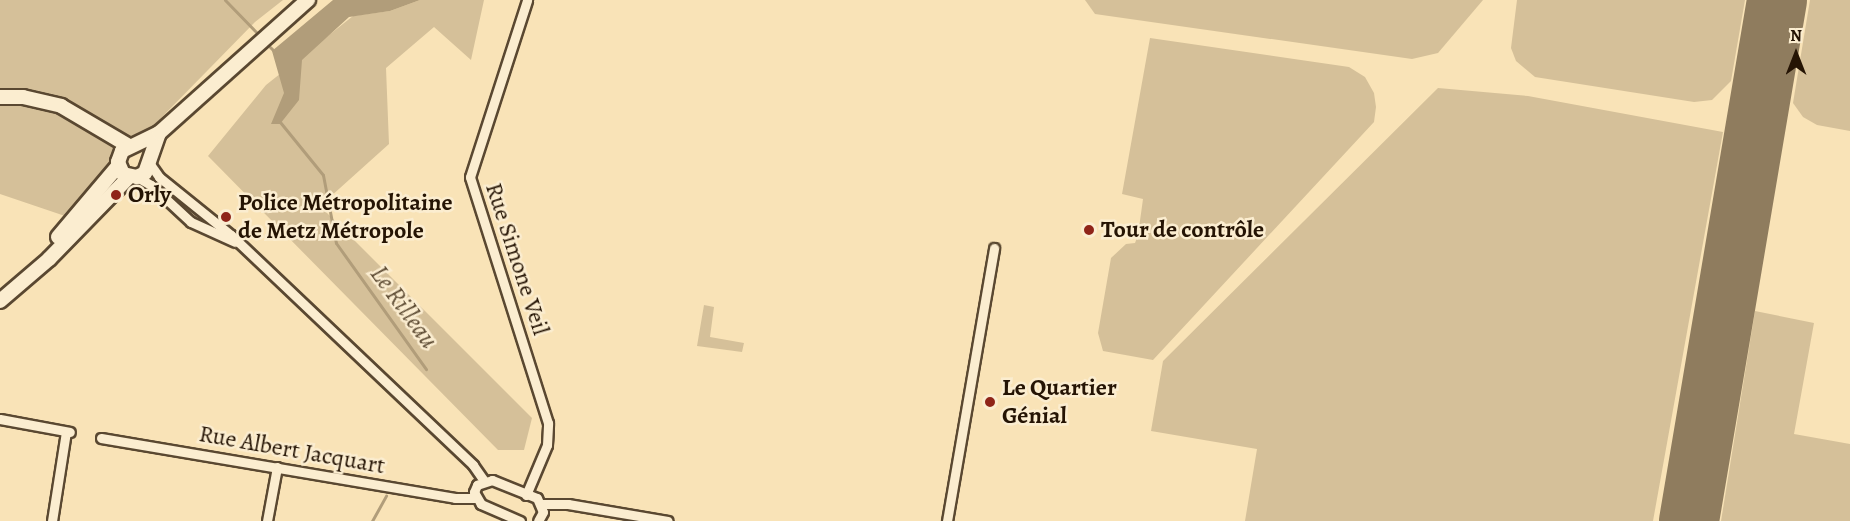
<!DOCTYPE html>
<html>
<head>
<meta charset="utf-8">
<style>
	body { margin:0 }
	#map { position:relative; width:1850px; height:521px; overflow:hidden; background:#f9e3b7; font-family:Alegreya,serif }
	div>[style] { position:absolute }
	.green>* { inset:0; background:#d5c099 }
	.water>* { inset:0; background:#b19d7a }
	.stream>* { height:3px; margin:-1.5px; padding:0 1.5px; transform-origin:1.5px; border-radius:1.5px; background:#b19d7a }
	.runway>* { height:60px; margin:-30px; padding:0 30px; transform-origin:30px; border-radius:30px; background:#8f7c5e }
	.roads { filter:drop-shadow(2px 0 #5a4831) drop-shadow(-2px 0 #5a4831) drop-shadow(0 2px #5a4831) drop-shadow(0 -2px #5a4831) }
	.minor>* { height:9px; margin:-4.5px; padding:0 4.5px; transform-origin:4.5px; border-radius:4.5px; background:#fbedd0 }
	.secondary>* { height:14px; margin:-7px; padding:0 7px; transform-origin:7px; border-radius:7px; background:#fbedd0 }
	.dots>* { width:16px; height:16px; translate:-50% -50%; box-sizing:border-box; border:3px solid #fbedd0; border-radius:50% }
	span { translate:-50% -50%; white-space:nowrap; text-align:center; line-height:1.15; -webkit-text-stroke:5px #fbedd0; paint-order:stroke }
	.poi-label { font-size:24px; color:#251404; font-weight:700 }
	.left { translate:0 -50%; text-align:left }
	.street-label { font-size:24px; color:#251404 }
	.water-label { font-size:26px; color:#5d4b33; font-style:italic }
	.north { position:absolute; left:1766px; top:24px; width:60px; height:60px; -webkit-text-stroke:4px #fbedd0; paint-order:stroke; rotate:0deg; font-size:16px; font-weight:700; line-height:24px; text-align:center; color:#251404 }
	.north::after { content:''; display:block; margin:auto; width:21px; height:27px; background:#251404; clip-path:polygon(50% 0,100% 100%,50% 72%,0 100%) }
</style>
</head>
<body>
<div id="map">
	<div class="green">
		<div style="clip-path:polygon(0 0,283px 0,255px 22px,65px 216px,0 194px)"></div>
		<div style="clip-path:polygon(420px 0,484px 0,471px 60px,434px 27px,386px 68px,389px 144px,320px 206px,532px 418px,524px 450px,498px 450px,208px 156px,266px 85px,353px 16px,390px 11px)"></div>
		<div style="clip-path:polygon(1085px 0,1483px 0,1438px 53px,1412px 59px,1095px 14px)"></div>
		<div style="clip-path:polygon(1517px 0,1745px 0,1731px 81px,1712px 100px,1694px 102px,1535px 77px,1516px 61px,1511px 48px)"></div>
		<div style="clip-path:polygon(1810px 0,1850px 0,1850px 131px,1817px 125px,1803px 117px,1793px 103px)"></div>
		<div style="clip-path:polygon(1150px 38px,1349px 67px,1365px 77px,1374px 93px,1376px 107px,1374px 122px,1153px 360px,1103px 351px,1098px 333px,1111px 258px,1126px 244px,1135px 243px,1138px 235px,1143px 199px,1122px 194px)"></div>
		<div style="clip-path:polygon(1438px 88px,1528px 96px,1723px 132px,1653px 521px,1245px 521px,1257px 449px,1151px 431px,1163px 361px)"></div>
		<div style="clip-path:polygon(704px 305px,714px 307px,710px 337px,744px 343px,742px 352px,697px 346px)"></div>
		<div style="clip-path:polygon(1755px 311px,1814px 323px,1794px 434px,1850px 444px,1850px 521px,1721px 521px)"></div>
	</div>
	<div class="water">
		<div style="clip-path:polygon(333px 0,420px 0,390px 11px,349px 17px,302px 60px,299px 100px,280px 124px,271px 124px,284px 93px,272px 51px)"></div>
	</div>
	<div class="stream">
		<div style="left:225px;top:0;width:45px;rotate:45.9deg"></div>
		<div style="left:270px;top:47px;width:7px;rotate:45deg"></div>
		<div style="left:280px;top:122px;width:68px;rotate:50.9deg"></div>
		<div style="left:323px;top:175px;width:69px;rotate:79.2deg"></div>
		<div style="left:336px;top:243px;width:155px;rotate:54.5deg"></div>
		<div style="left:372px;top:521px;width:29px;rotate:-61deg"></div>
	</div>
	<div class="runway">
		<div style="left:1689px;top:521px;width:528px;rotate:-80.41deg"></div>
	</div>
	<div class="roads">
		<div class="minor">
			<div style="left:150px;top:164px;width:16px;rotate:55deg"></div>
			<div style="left:159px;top:177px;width:92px;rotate:38.9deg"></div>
			<div style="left:231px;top:235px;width:334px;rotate:43.5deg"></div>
			<div style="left:473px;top:465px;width:19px;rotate:55deg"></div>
			<div style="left:137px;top:177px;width:16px;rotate:30deg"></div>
			<div style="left:151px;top:185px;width:54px;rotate:42.8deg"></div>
			<div style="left:191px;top:222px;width:48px;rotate:24.4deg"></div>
			<div style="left:0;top:419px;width:71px;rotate:10.5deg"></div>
			<div style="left:101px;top:438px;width:359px;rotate:9.6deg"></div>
			<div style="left:455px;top:498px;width:21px"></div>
			<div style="left:526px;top:495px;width:54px;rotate:-67.2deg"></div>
			<div style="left:547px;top:445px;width:22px;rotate:-87deg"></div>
			<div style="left:548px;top:423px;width:258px;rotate:-107.6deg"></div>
			<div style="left:470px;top:177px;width:186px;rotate:-72.1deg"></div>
			<div style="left:542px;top:504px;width:26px"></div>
			<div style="left:568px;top:504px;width:101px;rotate:9.6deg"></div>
			<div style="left:52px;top:521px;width:90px;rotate:-81.1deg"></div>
			<div style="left:267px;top:521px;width:55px;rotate:-79.5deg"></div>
			<div style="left:520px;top:521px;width:43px;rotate:-156.4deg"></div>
			<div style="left:481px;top:504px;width:14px;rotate:-120deg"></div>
			<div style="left:474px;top:492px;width:8px;rotate:-67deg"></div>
			<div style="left:477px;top:485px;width:16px;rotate:-18deg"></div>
			<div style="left:492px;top:480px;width:48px;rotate:21.8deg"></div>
			<div style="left:537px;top:498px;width:15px;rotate:67deg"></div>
			<div style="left:543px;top:512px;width:10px;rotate:119deg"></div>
			<div style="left:947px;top:521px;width:277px;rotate:-80.2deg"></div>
		</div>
		<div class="secondary">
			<div style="left:0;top:97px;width:23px"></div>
			<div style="left:23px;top:97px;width:39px;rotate:13deg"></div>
			<div style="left:61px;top:106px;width:79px;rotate:30.5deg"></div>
			<div style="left:159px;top:133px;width:42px;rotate:109.3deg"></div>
			<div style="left:145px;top:173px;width:9px;rotate:153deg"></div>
			<div style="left:137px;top:177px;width:14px;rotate:-168deg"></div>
			<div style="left:123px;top:174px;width:13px;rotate:-113deg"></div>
			<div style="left:118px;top:162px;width:12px;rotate:-70deg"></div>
			<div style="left:122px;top:151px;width:41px;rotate:-25.9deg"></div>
			<div style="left:159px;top:133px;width:200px;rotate:-41.8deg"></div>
			<div style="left:58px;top:237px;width:93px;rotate:-49.8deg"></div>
			<div style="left:0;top:301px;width:65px;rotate:-40.6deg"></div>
			<div style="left:49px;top:259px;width:115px;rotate:-45.7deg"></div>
		</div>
	</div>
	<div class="dots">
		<div style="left:116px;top:195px;background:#8f2418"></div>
		<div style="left:226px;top:217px;background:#8f2418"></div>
		<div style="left:1089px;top:230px;background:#8f2418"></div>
		<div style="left:990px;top:402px;background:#8f2418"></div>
	</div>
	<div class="poi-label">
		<span class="left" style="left:128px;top:195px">Orly</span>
		<span class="left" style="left:238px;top:217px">Police Métropolitaine<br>de Metz Métropole</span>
		<span class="left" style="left:1101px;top:230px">Tour de contrôle</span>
		<span class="left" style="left:1002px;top:402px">Le Quartier<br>Génial</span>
	</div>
	<div class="street-label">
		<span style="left:517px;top:259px;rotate:72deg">Rue Simone Veil</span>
		<span style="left:292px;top:450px;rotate:10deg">Rue Albert Jacquart</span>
	</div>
	<div class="water-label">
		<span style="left:404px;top:307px;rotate:54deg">Le Rilleau</span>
	</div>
	<div class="north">N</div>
</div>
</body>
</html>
